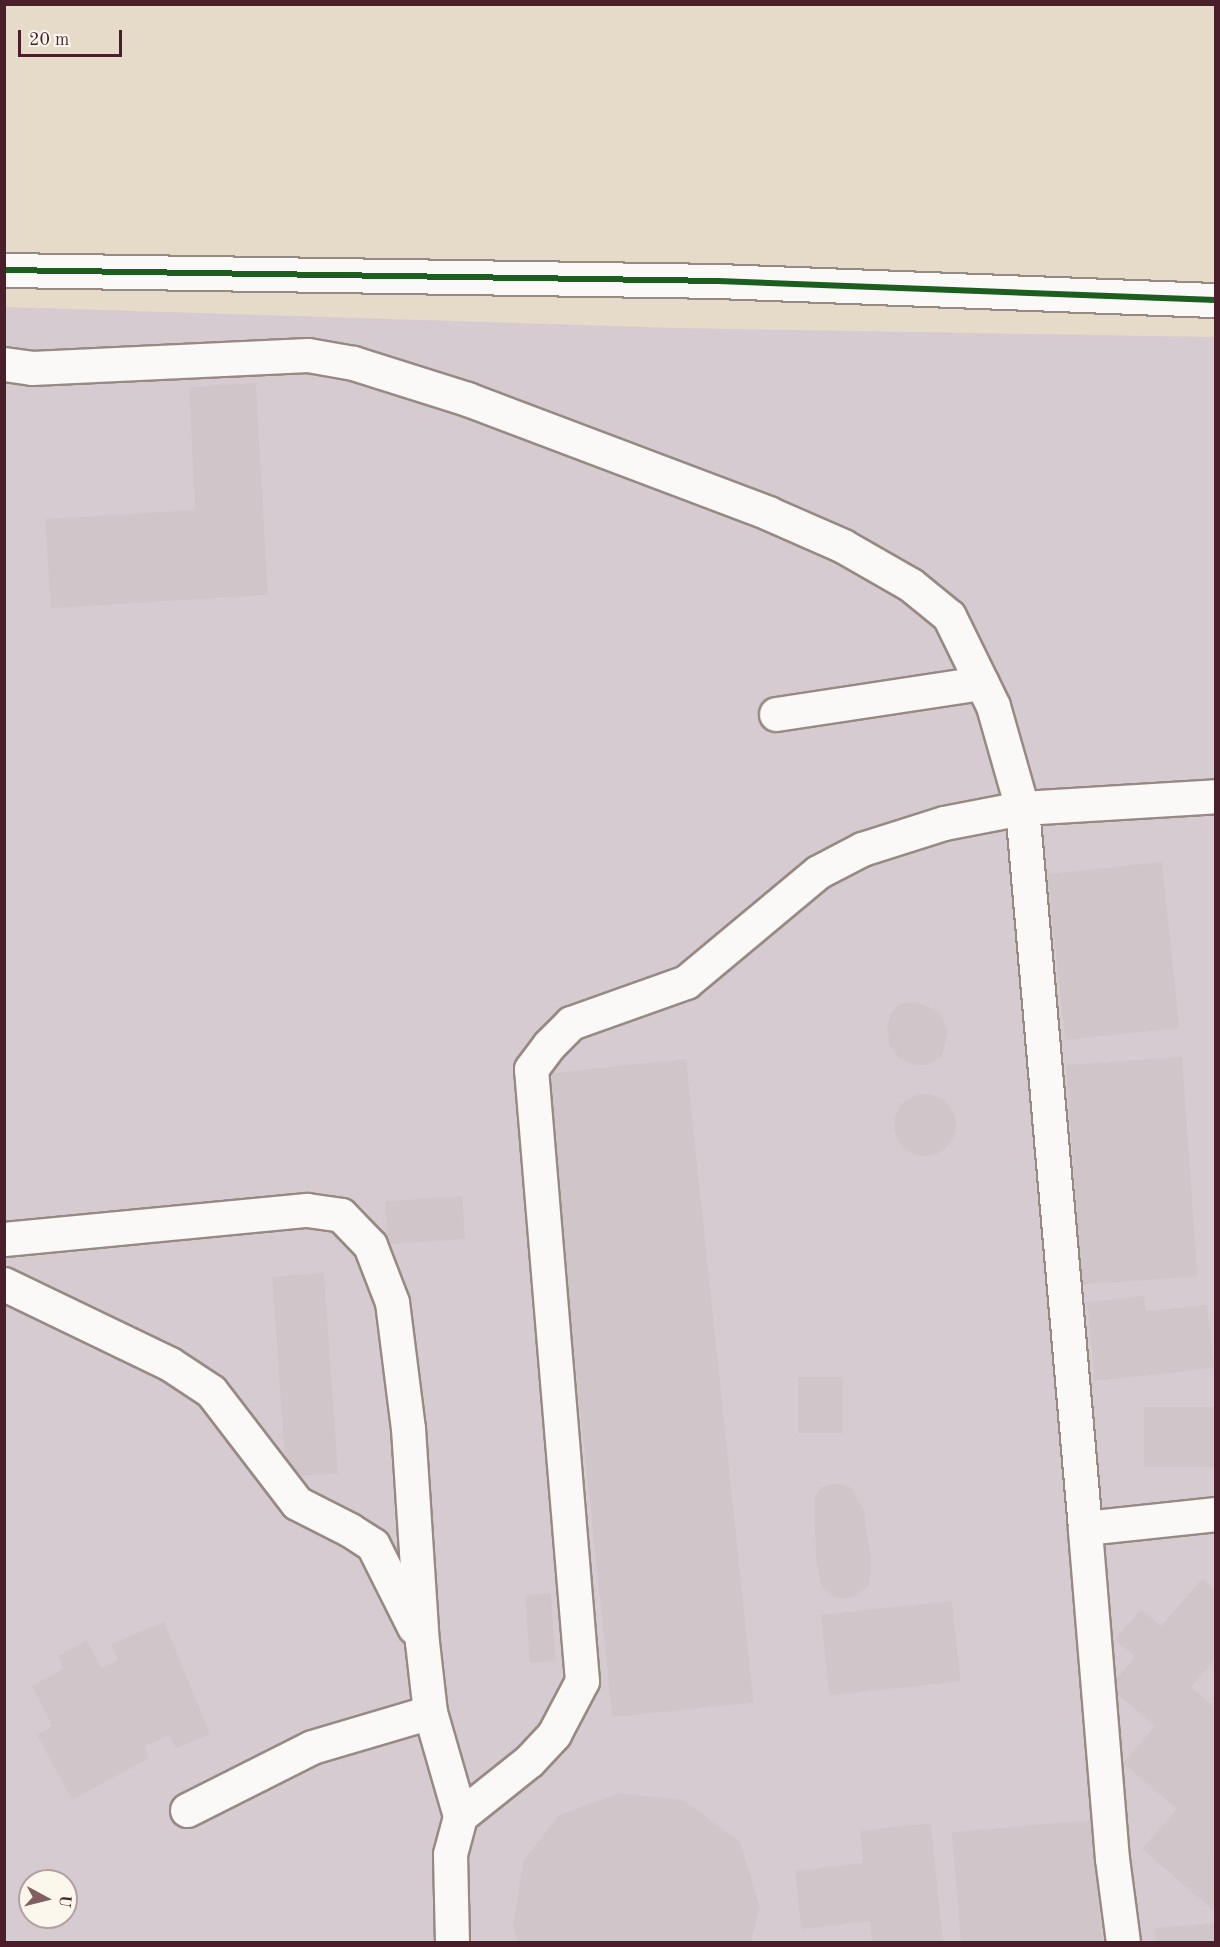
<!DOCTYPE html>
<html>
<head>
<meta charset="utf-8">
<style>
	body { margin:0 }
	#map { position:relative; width:1220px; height:1947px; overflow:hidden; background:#e6dac9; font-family:"Old Standard TT",serif }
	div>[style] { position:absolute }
	.industrial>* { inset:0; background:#d6cbd1 }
	.building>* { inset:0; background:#d0c6ca; transform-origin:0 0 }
	.round { border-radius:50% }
	.roads { filter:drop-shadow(2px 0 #978a83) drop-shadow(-2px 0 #978a83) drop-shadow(0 2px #978a83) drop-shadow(0 -2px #978a83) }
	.minor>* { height:33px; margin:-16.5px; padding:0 16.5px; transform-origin:16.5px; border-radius:16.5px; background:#fbf9f7 }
	.cycleway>* { height:6px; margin:-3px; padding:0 3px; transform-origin:3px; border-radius:3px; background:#1b5e20 }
	span { translate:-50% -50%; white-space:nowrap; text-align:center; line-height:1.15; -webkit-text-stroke:6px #fbf7ec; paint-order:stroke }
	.frame { position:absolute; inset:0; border:6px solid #4a1f2b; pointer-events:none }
	.north { position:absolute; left:18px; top:1869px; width:60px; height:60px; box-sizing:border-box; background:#fbf7ec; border:2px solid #b4a19f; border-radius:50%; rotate:97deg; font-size:16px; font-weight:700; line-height:24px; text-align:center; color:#4a1f2b }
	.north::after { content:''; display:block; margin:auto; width:21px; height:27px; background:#816062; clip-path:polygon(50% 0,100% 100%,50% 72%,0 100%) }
	.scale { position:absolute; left:18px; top:30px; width:104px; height:27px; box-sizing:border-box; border:3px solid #4a1f2b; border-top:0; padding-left:8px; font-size:18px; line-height:21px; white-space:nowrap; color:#4a1f2b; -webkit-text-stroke:4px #fbf7ec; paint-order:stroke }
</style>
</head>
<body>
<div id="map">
	<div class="industrial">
		<div style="clip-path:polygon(evenodd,5px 307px,676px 328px,1215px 337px,1215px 1942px,5px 1942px,5px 307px,30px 1881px,66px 1881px,66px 1917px,30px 1917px,30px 1881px)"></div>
	</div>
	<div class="building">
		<div style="clip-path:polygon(256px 383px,268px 595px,51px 608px,45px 519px,195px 510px,189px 387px)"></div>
		<div style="left:1162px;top:862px;width:167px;height:115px;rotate:84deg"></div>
		<div style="clip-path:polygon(915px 1002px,939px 1011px,948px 1031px,942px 1056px,928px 1065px,913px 1065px,899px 1058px,890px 1046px,887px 1028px,891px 1012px,900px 1004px)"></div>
		<div style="left:1182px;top:1057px;width:220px;height:116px;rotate:86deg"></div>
		<div style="left:686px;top:1059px;width:647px;height:142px;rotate:84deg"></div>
		<div class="round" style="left:894px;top:1094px;width:62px;height:62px"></div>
		<div style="left:462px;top:1196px;width:43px;height:77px;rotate:86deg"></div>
		<div style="left:324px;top:1273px;width:201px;height:52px;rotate:86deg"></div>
		<div style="clip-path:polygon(1144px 1296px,1146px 1311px,1207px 1305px,1214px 1368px,1095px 1381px,1087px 1302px)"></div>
		<div style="left:798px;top:1377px;width:45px;height:56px"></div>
		<div style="left:1216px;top:1407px;width:60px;height:72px;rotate:90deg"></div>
		<div style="clip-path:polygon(835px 1483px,852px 1488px,864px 1511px,871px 1562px,869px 1585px,853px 1598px,835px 1598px,821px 1587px,816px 1560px,814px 1498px,822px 1487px)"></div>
		<div style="clip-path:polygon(1202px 1579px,1216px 1591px,1216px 1658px,1191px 1687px,1216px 1708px,1213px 1910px,1142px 1849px,1177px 1809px,1123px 1763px,1155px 1726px,1109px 1687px,1135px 1657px,1115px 1639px,1141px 1609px,1161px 1626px)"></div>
		<div style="left:551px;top:1593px;width:68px;height:26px;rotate:86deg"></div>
		<div style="left:952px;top:1601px;width:81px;height:132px;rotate:84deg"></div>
		<div style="clip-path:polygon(164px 1622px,210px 1734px,176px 1748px,169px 1736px,144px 1746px,149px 1758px,72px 1800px,37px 1735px,52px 1726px,32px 1686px,63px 1669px,58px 1656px,86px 1640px,102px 1668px,118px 1660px,111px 1644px)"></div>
		<div style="clip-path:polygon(619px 1793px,683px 1800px,740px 1842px,760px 1907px,751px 1942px,518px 1942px,513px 1926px,523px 1862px,559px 1815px)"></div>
		<div style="left:1092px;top:1820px;width:122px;height:141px;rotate:85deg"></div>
		<div style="clip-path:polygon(931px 1823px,943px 1942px,872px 1942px,870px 1921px,801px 1929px,795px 1871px,863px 1863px,860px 1831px)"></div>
		<div style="clip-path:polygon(1216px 1923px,1216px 1942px,1156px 1942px,1155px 1928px)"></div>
	</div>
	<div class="roads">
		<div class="minor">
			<div style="left:4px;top:270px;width:714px;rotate:0.88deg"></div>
			<div style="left:718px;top:281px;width:498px;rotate:2.2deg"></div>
			<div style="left:4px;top:364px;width:28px;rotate:8deg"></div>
			<div style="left:32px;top:368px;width:276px;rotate:-2.7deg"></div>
			<div style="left:308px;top:355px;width:46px;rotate:10.1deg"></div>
			<div style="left:353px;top:363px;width:120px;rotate:17.5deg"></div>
			<div style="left:467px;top:399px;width:322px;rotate:20.7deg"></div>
			<div style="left:768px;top:513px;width:82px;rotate:23.7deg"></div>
			<div style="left:843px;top:546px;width:78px;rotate:29.8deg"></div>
			<div style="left:911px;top:585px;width:49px;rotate:39.2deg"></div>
			<div style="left:949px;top:616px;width:100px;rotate:63.9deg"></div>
			<div style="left:993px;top:706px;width:106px;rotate:74.1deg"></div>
			<div style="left:1022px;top:808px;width:723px;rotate:85deg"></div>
			<div style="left:776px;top:714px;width:208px;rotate:-8.6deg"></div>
			<div style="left:4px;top:1239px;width:304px;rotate:-5.5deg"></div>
			<div style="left:307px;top:1210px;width:34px;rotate:8deg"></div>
			<div style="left:341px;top:1215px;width:42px;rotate:46deg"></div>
			<div style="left:370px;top:1245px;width:61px;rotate:68.9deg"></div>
			<div style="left:392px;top:1302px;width:127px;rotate:82.8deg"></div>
			<div style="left:408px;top:1428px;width:214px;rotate:86.3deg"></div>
			<div style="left:422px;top:1642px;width:70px;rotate:83.5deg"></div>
			<div style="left:430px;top:1712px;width:108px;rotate:73.9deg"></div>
			<div style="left:4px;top:1284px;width:184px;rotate:25.7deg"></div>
			<div style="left:170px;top:1364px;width:49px;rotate:33.4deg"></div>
			<div style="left:211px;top:1391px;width:141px;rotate:52.5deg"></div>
			<div style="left:297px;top:1503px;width:59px;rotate:27deg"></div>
			<div style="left:350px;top:1530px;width:27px;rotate:33deg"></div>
			<div style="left:373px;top:1545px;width:92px;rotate:63.4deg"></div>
			<div style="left:187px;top:1810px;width:140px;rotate:-26.7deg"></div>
			<div style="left:312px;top:1747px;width:123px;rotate:-16.5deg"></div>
			<div style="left:452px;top:1942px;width:88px;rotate:-91.3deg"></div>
			<div style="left:450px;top:1854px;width:39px;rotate:-75deg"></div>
			<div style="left:460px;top:1816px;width:88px;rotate:-38.6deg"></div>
			<div style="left:529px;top:1761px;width:37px;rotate:-47deg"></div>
			<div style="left:554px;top:1734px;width:60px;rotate:-62.2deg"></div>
			<div style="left:582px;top:1681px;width:614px;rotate:-94.76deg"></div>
			<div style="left:531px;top:1069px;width:30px;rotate:-53deg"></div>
			<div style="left:549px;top:1045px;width:31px;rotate:-45deg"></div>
			<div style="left:571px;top:1023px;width:122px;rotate:-19.6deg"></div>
			<div style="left:686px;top:982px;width:172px;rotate:-39.8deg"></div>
			<div style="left:818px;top:872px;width:50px;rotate:-27.6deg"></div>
			<div style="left:862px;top:849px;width:86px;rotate:-17.6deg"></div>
			<div style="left:944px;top:823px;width:79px;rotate:-10.9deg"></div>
			<div style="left:1022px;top:808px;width:194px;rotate:-3.5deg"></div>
			<div style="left:1123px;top:1942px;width:84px;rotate:-97.5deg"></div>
			<div style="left:1112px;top:1859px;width:332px;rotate:-94.7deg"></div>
			<div style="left:1085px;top:1528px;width:132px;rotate:-6.1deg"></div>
		</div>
	</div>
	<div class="cycleway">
		<div style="left:4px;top:270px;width:714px;rotate:0.88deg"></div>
		<div style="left:718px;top:281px;width:498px;rotate:2.2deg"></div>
	</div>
	<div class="frame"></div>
	<div class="north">U</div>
	<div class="scale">20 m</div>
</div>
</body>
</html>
